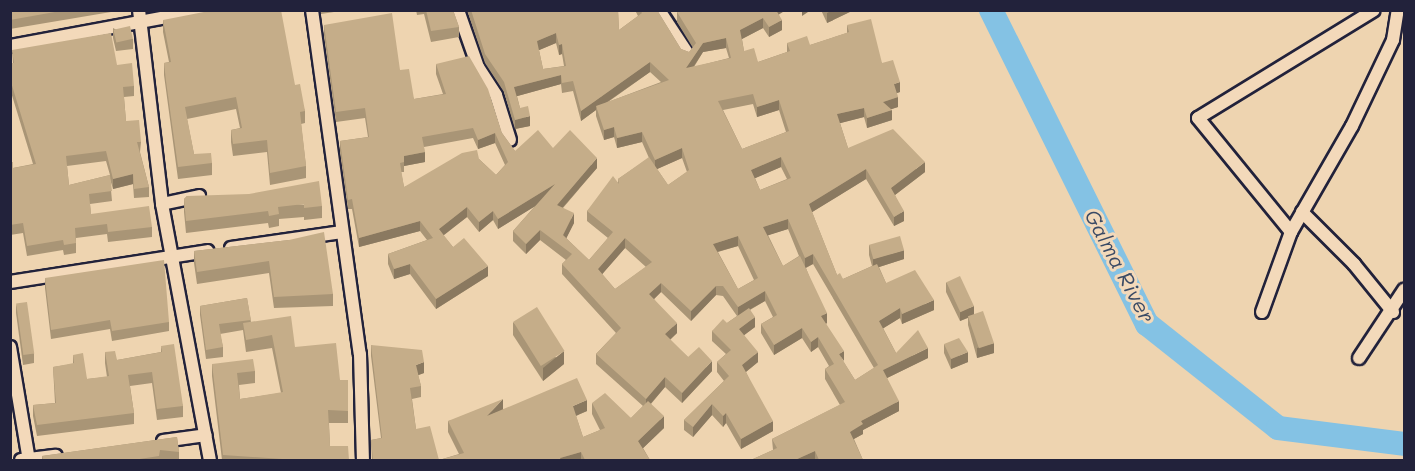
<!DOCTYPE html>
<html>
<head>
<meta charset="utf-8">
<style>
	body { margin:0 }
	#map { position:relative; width:1415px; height:471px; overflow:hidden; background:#eed4b0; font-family:Mali,sans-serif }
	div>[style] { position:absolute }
	.river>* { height:24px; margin:-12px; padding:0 12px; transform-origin:12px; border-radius:12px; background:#84c2e4 }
	.roads { filter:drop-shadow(2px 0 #22223b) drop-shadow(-2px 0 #22223b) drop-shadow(0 2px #22223b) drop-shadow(0 -2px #22223b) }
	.street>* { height:12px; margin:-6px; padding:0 6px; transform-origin:6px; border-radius:6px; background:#f3d9ba }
	.wall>* { inset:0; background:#a99576 }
	.shaded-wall>* { inset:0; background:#8a7960 }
	.building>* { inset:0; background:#c5ad89; transform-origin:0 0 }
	span { translate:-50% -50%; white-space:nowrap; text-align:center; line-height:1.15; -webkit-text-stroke:6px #f3d9ba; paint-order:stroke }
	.water-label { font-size:21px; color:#3a4a65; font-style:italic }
	.frame { position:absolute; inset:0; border:12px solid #22223b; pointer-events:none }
</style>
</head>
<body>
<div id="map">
	<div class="river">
		<div style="left:991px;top:10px;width:351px;rotate:63.6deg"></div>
		<div style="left:1147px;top:324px;width:167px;rotate:38.4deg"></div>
		<div style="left:1278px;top:428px;width:127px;rotate:7.2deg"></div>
	</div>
	<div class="roads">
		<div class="street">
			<div style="left:139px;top:10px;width:195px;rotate:83.2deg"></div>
			<div style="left:162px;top:204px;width:260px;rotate:79.4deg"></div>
			<div style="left:312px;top:10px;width:347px;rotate:82.1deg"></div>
			<div style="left:360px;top:354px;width:106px;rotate:88.4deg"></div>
			<div style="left:458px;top:10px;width:60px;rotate:70.7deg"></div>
			<div style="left:478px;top:67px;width:33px;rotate:57deg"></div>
			<div style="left:496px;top:95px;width:47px;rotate:72.7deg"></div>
			<div style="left:659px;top:10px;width:53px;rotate:56.6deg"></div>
			<div style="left:10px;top:46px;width:197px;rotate:-10.5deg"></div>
			<div style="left:162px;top:204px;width:38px;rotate:-12deg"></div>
			<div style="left:1302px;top:212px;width:74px;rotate:45deg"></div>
			<div style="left:1354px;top:264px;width:62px;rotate:50.9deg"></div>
			<div style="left:1291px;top:232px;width:147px;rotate:-129.2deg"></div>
			<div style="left:1198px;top:118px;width:206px;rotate:-31.5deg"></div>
			<div style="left:231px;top:248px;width:112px;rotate:-8.2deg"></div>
			<div style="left:10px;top:282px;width:200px;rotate:-8.9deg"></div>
			<div style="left:1262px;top:312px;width:85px;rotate:-70.1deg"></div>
			<div style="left:1291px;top:232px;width:122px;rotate:-60.1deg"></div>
			<div style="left:1352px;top:126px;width:95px;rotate:-64.5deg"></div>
			<div style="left:1393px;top:40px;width:30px;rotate:-81deg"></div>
			<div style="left:10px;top:347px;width:115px;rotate:80.5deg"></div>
			<div style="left:1359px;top:358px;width:82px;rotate:-56.5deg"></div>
			<div style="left:163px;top:441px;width:43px;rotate:-7.9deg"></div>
			<div style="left:21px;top:460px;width:35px;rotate:-7deg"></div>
		</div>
	</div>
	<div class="wall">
		<div style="clip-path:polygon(10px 10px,111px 10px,111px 12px,10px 29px)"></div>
		<div style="clip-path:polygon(321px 10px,347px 10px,321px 14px)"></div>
		<div style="clip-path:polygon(416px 10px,453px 10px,459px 27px,459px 37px,431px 42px,424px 14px,417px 15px)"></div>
		<div style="clip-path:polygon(evenodd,467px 10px,618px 10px,619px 30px,638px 16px,635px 10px,657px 10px,681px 49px,689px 52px,693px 48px,677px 22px,677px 12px,779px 15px,782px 30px,769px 37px,763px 28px,742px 39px,744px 51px,758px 62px,787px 52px,787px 43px,810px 45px,847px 33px,847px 25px,882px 63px,900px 92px,897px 93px,898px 107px,891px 109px,892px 120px,867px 128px,864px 117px,840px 123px,848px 148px,925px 172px,895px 195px,904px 221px,894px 226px,866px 179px,812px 212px,837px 275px,843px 279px,872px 266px,869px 255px,869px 245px,904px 259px,879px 267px,886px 283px,934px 310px,902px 324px,900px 318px,883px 328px,896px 353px,928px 358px,887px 378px,899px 411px,863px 430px,863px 434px,854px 439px,863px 460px,753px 460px,753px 459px,773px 450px,772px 439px,840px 405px,825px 379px,825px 369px,829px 366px,818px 347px,811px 352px,802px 338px,774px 355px,761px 333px,761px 324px,773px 317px,765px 301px,750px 310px,755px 327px,744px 335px,758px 362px,746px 372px,773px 431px,741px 449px,726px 423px,723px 427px,712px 415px,693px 437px,684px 430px,684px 420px,724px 381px,717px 372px,717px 362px,726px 354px,712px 341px,712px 331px,727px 323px,737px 316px,723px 296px,716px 295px,691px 321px,661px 292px,654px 299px,677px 333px,670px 340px,688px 357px,712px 371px,682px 403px,665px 387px,651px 404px,664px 428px,643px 448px,650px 460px,439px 460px,459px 454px,448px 432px,448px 421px,503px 409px,587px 411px,576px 416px,583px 437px,600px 430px,592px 414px,592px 403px,631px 418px,643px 406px,596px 364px,596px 354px,616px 333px,562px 274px,562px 264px,566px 260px,540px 240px,526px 254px,513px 241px,513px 231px,535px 206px,498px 229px,493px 220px,479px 232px,467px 217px,443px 235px,453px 247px,488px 276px,436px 309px,410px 274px,394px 279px,388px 264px,388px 254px,427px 240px,420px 231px,359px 247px,352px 209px,348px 209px,340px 151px,340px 141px,368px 137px,365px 118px,336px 122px,324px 35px,324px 25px,400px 70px,414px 99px,443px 94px,436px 74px,436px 64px,502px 133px,515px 151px,553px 148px,597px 168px,563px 208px,574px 223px,566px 238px,589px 260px,608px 238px,587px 221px,587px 211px,618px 182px,618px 179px,649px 158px,642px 142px,617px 148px,614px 137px,604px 140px,596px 116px,596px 110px,581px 121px,573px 91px,562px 93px,561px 84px,517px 96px,520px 108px,530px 126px,515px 129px,504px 92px,485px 63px,467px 10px,556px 43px,559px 55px,562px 54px,564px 66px,543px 69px,539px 50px,556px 43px,467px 10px,726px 48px,729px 58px,694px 67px,703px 52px,726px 48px,467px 10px,650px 72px,661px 82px,608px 102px,650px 72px,467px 10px,753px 104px,757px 117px,779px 110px,786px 132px,742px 149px,723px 110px,753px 104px,467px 10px,473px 138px,478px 149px,495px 143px,505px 165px,496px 175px,479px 159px,404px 187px,401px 172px,404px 172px,404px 166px,425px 162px,424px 147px,473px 138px,467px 10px,682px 158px,687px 172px,668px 185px,657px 169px,682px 158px,467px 10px,781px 167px,787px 179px,760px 190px,755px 178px,781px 167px,467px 10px,788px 229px,799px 256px,783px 266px,768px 235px,788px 229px,467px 10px,738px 246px,754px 280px,738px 289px,718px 252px,738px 246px,467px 10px,625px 248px,646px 267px,615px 289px,602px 274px,625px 248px,467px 10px,813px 264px,874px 368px,855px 380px,843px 361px,826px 324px,827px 323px,806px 268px,813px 264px)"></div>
		<div style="clip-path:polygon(821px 10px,854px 10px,827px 23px)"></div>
		<div style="clip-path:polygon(163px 20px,295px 85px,305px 111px,305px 123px,301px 124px,306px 166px,306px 178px,270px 185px,267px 152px,233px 156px,231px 142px,231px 130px,240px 128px,236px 109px,187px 119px,194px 154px,212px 163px,212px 175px,178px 179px,164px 75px,164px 63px,169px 62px,163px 32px)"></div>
		<div style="clip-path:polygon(113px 28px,133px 39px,133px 49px,116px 51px,113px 38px)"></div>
		<div style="clip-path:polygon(evenodd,12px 50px,117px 65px,134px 86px,134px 96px,124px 97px,126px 121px,141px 142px,140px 152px,149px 187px,149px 197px,134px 198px,133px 184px,113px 189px,110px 179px,112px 201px,90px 204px,91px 214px,152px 227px,152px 237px,108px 242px,107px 234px,76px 238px,76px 253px,64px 255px,63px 250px,27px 256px,23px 233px,10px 235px,10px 162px,13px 168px,33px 164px,10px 89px,10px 63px,13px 63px,12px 50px,106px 161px,110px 175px,69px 185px,67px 166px,106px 161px)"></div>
		<div style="clip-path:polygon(187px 196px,322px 206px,322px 218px,304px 220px,304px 217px,279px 219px,279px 226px,269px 228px,268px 223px,186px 233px,184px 212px,184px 199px)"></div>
		<div style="clip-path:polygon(289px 240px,333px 294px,333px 306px,274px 308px,269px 273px,197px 284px,194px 263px,194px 251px)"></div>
		<div style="clip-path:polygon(45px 278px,169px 322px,169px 331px,112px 341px,110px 329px,51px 339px,45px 288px)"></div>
		<div style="clip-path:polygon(946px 282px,974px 314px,994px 353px,977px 358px,968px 325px,968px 318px,960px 321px,946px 292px)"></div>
		<div style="clip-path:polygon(247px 298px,251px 322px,295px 347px,340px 380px,348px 380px,348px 423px,329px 423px,330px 446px,349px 460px,222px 460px,212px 376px,212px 364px,255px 371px,255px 383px,239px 385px,240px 399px,281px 393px,272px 348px,246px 352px,243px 330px,220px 334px,223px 347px,223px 357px,206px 359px,200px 315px,200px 306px)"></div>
		<div style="clip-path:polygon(16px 304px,34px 354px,34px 363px,23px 365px,16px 313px)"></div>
		<div style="clip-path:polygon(513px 322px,564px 364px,543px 381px,513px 335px)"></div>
		<div style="clip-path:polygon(944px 344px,968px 362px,951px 369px,944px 353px)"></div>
		<div style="clip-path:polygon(371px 345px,424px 373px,418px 375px,421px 386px,421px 397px,412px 399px,416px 429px,439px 460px,372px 460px,371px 440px,381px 438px,371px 356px)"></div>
		<div style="clip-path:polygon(161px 346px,183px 406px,183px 417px,157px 420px,152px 383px,130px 386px,134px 413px,134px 424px,37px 436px,33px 416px,33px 405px,55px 403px,53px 367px,73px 364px,73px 355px,87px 379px,107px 377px,105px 363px,105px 352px,117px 360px,161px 352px)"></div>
		<div style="clip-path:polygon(177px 437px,179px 452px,179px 460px,42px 460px,42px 456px)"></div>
	</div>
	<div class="shaded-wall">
		<div style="clip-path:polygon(775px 10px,786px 10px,775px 17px)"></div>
		<div style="clip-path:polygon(802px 10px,811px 10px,802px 16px)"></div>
		<div style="clip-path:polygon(833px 10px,854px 10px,827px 23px,827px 13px)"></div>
		<div style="clip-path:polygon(763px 18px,763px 28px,740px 40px,740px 30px)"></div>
		<div style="clip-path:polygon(782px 20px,782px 30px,769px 37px,769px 27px)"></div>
		<div style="clip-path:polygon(556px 33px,556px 43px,537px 51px,537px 41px)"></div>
		<div style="clip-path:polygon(726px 38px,726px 48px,703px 52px,686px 78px,686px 68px,703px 43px)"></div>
		<div style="clip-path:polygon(562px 44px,562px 54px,559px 55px,559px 45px)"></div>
		<div style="clip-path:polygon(650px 62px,650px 72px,597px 109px,596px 106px,596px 110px,581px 121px,581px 111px)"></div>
		<div style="clip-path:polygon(561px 75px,561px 84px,514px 97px,514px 87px)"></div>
		<div style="clip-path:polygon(900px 82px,900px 92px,894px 94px,894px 84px)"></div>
		<div style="clip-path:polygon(898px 97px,898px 107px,883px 112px,883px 102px)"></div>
		<div style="clip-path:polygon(779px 100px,779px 110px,757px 117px,757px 107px)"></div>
		<div style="clip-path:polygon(864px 108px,864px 117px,837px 124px,837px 114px)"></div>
		<div style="clip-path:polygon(892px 110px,892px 120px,867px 128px,867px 118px)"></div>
		<div style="clip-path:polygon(530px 116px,530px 126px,515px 129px,515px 120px)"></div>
		<div style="clip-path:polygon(614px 127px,614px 137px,604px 140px,604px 130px)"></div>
		<div style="clip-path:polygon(642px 132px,642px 142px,617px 148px,617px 138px)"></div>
		<div style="clip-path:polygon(495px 133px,495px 143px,478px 149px,478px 140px)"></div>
		<div style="clip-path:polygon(682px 148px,682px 158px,655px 170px,655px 160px)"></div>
		<div style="clip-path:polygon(425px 152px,425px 162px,404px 166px,404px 156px)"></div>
		<div style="clip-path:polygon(781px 157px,781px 167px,751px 180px,751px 170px)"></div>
		<div style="clip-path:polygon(597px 158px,597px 168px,557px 214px,557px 205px)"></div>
		<div style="clip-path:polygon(925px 162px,925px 172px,891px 198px,891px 188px)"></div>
		<div style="clip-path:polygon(866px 169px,866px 179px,809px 214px,809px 204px)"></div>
		<div style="clip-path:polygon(133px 174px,133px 184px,113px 189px,113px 179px)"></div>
		<div style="clip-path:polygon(555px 184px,555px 194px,498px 229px,498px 219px)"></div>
		<div style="clip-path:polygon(467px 207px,467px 217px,439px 239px,439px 229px)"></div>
		<div style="clip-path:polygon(493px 211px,493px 220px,479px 232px,479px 222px)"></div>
		<div style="clip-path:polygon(904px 211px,904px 221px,894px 226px,894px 217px)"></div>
		<div style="clip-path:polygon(574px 213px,574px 223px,563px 245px,563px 235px)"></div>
		<div style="clip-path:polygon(788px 219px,788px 229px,763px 237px,763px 227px)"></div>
		<div style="clip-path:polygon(420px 221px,420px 231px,359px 247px,359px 238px)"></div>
		<div style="clip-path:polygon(540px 230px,540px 240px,526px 254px,526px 244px)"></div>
		<div style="clip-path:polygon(738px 236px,738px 246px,713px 253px,713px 244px)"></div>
		<div style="clip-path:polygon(625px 238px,625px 248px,598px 279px,598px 269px)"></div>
		<div style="clip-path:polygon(904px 250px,904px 259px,873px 269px,873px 259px)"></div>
		<div style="clip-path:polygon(813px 254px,813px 264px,805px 268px,805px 258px)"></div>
		<div style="clip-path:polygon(410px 264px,410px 274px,394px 279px,394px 269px)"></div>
		<div style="clip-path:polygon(488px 266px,488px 276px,436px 309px,436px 299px)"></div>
		<div style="clip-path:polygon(661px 283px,661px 292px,649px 304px,649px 294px)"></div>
		<div style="clip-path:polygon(716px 286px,716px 295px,691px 321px,691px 311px)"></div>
		<div style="clip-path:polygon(765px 291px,765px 301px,738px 316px,738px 307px)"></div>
		<div style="clip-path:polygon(934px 300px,934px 310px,902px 324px,902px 314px)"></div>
		<div style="clip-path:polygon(974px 306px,974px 315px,960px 321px,960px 312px)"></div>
		<div style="clip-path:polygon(900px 308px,900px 318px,879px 331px,879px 321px)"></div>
		<div style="clip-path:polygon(827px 313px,827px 323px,821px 326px,821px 316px)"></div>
		<div style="clip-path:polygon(755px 317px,755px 327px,739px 339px,739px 329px)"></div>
		<div style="clip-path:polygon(677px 323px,677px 333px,665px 344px,665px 334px)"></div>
		<div style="clip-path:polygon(802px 328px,802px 338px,774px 355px,774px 345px)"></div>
		<div style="clip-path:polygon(818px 337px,818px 347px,811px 352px,811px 342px)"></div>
		<div style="clip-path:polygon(994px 343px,994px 353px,977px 358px,977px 348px)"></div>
		<div style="clip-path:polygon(928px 348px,928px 358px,883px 380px,883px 370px)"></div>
		<div style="clip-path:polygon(564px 351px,564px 364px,543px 381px,543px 368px)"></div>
		<div style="clip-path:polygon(844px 351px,844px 361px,839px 354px)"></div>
		<div style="clip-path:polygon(758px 352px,758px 362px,742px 375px,742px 365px)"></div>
		<div style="clip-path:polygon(968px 352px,968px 362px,951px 369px,951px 359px)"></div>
		<div style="clip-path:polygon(712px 361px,712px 371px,682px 403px,682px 393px)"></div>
		<div style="clip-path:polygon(424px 362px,424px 373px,416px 376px,416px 365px)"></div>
		<div style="clip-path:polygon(665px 377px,665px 387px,646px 409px,646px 399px)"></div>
		<div style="clip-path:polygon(503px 399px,503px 410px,487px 416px)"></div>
		<div style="clip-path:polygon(587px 400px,587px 411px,573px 417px,573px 406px)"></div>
		<div style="clip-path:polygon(899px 401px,899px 411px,863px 430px,863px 434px,850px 441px,850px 432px,861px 421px)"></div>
		<div style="clip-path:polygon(712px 404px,712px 415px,693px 437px,693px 427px)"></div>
		<div style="clip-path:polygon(726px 413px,726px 423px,723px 427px,723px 416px)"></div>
		<div style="clip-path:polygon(664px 416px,664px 428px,638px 453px,638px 441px)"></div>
		<div style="clip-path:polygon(773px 421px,773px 431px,741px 449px,741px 439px)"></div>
		<div style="clip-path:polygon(815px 451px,815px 460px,795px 460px)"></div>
		<div style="clip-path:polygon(581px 452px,581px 460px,560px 460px,560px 458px)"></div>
	</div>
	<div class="building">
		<div style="clip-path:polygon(10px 10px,66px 10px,10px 20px)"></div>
		<div style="clip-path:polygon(214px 10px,281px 10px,295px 85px,300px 84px,305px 111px,300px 112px,306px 166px,270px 173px,267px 140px,233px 144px,231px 130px,242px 128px,236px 97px,185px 107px,194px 154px,211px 153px,212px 163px,178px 167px,166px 81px,164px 63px,171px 62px,163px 20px)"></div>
		<div style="clip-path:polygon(426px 10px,453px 10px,459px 27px,431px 31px)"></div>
		<div style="clip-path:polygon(evenodd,471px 10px,618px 10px,619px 30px,642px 13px,640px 10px,657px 10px,681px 49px,689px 52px,696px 43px,677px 12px,695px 10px,776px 10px,782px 20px,769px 27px,763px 18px,740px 30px,744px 51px,754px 48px,758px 62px,790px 51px,787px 43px,807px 36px,810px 45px,849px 32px,847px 25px,871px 19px,882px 63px,893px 60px,900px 82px,894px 84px,898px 97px,883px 102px,892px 110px,867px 118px,864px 108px,837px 114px,848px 148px,893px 129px,925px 162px,891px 188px,904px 211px,894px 217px,866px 169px,809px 204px,837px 275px,840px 273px,843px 279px,877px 264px,886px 283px,915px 270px,934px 300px,902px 314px,900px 308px,879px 321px,896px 353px,918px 330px,928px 348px,883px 370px,899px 401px,861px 421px,863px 424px,850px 432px,863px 460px,819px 460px,815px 451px,795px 460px,754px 460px,753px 459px,777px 448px,772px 439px,845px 402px,825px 369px,834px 364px,818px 337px,811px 342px,802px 328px,774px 345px,761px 324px,777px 315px,765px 291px,738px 307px,723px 286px,716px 286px,691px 311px,661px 283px,649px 294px,677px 323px,665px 334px,688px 357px,699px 347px,712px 361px,682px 393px,665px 377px,646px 399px,596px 354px,621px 328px,562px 264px,572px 254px,540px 230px,526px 244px,513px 231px,555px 184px,498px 219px,493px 211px,479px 222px,467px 207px,439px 229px,453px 247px,464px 238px,488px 266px,436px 299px,410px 264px,394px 269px,388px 254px,433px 238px,420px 221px,359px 238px,352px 199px,348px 200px,340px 141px,369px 137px,365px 108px,336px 112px,324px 25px,392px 13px,400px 70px,409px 69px,414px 99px,446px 94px,436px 64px,469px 56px,488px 89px,502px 133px,515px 151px,538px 130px,553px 148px,570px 130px,597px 158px,557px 205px,574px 213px,563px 235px,589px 260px,613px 232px,587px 211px,613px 176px,619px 184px,618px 179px,649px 157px,668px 185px,689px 170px,682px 148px,655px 160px,642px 132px,617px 138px,614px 127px,604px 130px,596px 106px,669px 80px,650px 62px,581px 111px,573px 81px,562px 83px,561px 75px,514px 87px,520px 108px,528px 106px,530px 116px,515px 120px,504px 82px,485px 54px,471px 10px,556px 33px,559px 45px,562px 44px,566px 66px,543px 69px,537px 41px,556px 33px,471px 10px,726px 38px,731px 58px,686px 68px,703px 43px,726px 38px,471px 10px,753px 94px,757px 107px,779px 100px,789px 131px,742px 149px,718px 101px,753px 94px,471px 10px,473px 128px,478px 140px,495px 133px,508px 162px,496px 175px,479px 159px,477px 150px,462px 153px,404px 187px,400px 163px,404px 162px,404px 156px,425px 152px,422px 137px,473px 128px,471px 10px,781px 157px,791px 178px,760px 190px,751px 170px,781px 157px,471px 10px,788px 219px,805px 258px,813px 254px,878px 365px,855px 380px,839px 354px,844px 351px,821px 316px,827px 313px,800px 256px,783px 266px,763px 227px,788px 219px,471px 10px,738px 236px,758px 278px,738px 289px,713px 244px,738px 236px,471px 10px,625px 238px,652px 262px,615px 289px,598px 269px,625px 238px)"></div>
		<div style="left:130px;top:26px;width:13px;height:17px;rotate:77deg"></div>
		<div style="clip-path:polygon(111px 33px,117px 65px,132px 63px,134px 86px,123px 87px,126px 121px,139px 120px,141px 142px,137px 142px,149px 187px,134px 189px,133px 174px,113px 179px,106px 151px,66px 156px,69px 185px,110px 175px,112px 191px,89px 194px,91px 214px,149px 206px,152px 227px,108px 232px,107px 224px,75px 228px,76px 243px,64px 245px,63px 240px,27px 246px,23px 223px,10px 225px,10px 162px,13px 162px,13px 168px,36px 164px,10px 79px,10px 63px,14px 63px,12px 50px)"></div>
		<div style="clip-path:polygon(319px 181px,322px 206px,304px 208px,304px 204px,278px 207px,279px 214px,269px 216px,268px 211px,186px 221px,184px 199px,187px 196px,249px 194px)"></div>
		<div style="clip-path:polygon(324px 232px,333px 294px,274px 297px,269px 261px,197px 272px,194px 251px,289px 240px)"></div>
		<div style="left:900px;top:236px;width:15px;height:32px;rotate:74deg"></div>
		<div style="clip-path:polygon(164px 260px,169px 322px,112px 331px,110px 320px,51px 330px,45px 278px)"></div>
		<div style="left:960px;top:276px;width:33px;height:15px;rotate:65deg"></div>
		<div style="clip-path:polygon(247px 298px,251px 320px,219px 324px,223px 347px,206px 350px,200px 306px)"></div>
		<div style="left:27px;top:302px;width:52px;height:11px;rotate:82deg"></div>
		<div style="left:537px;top:307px;width:52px;height:28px;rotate:58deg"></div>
		<div style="clip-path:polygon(749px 308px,755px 317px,739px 329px,758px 352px,742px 365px,773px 421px,741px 439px,726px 413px,723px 416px,712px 404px,693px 427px,684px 420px,729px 376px,717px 362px,731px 350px,712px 331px,723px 319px,727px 323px)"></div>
		<div style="left:983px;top:311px;width:34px;height:16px;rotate:71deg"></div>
		<div style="clip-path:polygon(291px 316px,295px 347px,336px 343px,340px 380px,348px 380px,348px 411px,328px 410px,330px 446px,348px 446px,349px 460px,296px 460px,223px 455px,212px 364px,253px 359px,255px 371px,237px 373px,240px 399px,283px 392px,272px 335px,246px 340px,243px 323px)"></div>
		<div style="clip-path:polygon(959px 338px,968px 352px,951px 359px,944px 344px)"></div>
		<div style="clip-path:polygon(174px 344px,183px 406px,157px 409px,152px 372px,128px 375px,134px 413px,37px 425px,33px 405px,56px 403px,53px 367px,74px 363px,73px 355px,83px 353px,87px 379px,109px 376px,105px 352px,115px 351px,117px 360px,162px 352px,161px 346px)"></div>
		<div style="clip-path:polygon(371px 345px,422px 350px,424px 362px,416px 365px,421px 386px,410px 388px,416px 429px,430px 426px,439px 460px,373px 460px,371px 440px,382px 438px)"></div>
		<div style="clip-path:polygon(577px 378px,587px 400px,573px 406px,583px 437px,605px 428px,592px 403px,605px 393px,631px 418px,648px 401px,664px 416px,638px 441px,650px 460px,585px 460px,581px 452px,560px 458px,561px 460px,439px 460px,464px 453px,448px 421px,503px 399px,487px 416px)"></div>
		<div style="clip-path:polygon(177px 437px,179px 452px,160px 450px,159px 456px,133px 460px,43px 460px,42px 456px)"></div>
	</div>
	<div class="water-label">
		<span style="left:1120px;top:266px;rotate:62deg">Galma River</span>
	</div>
	<div class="frame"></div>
</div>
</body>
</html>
